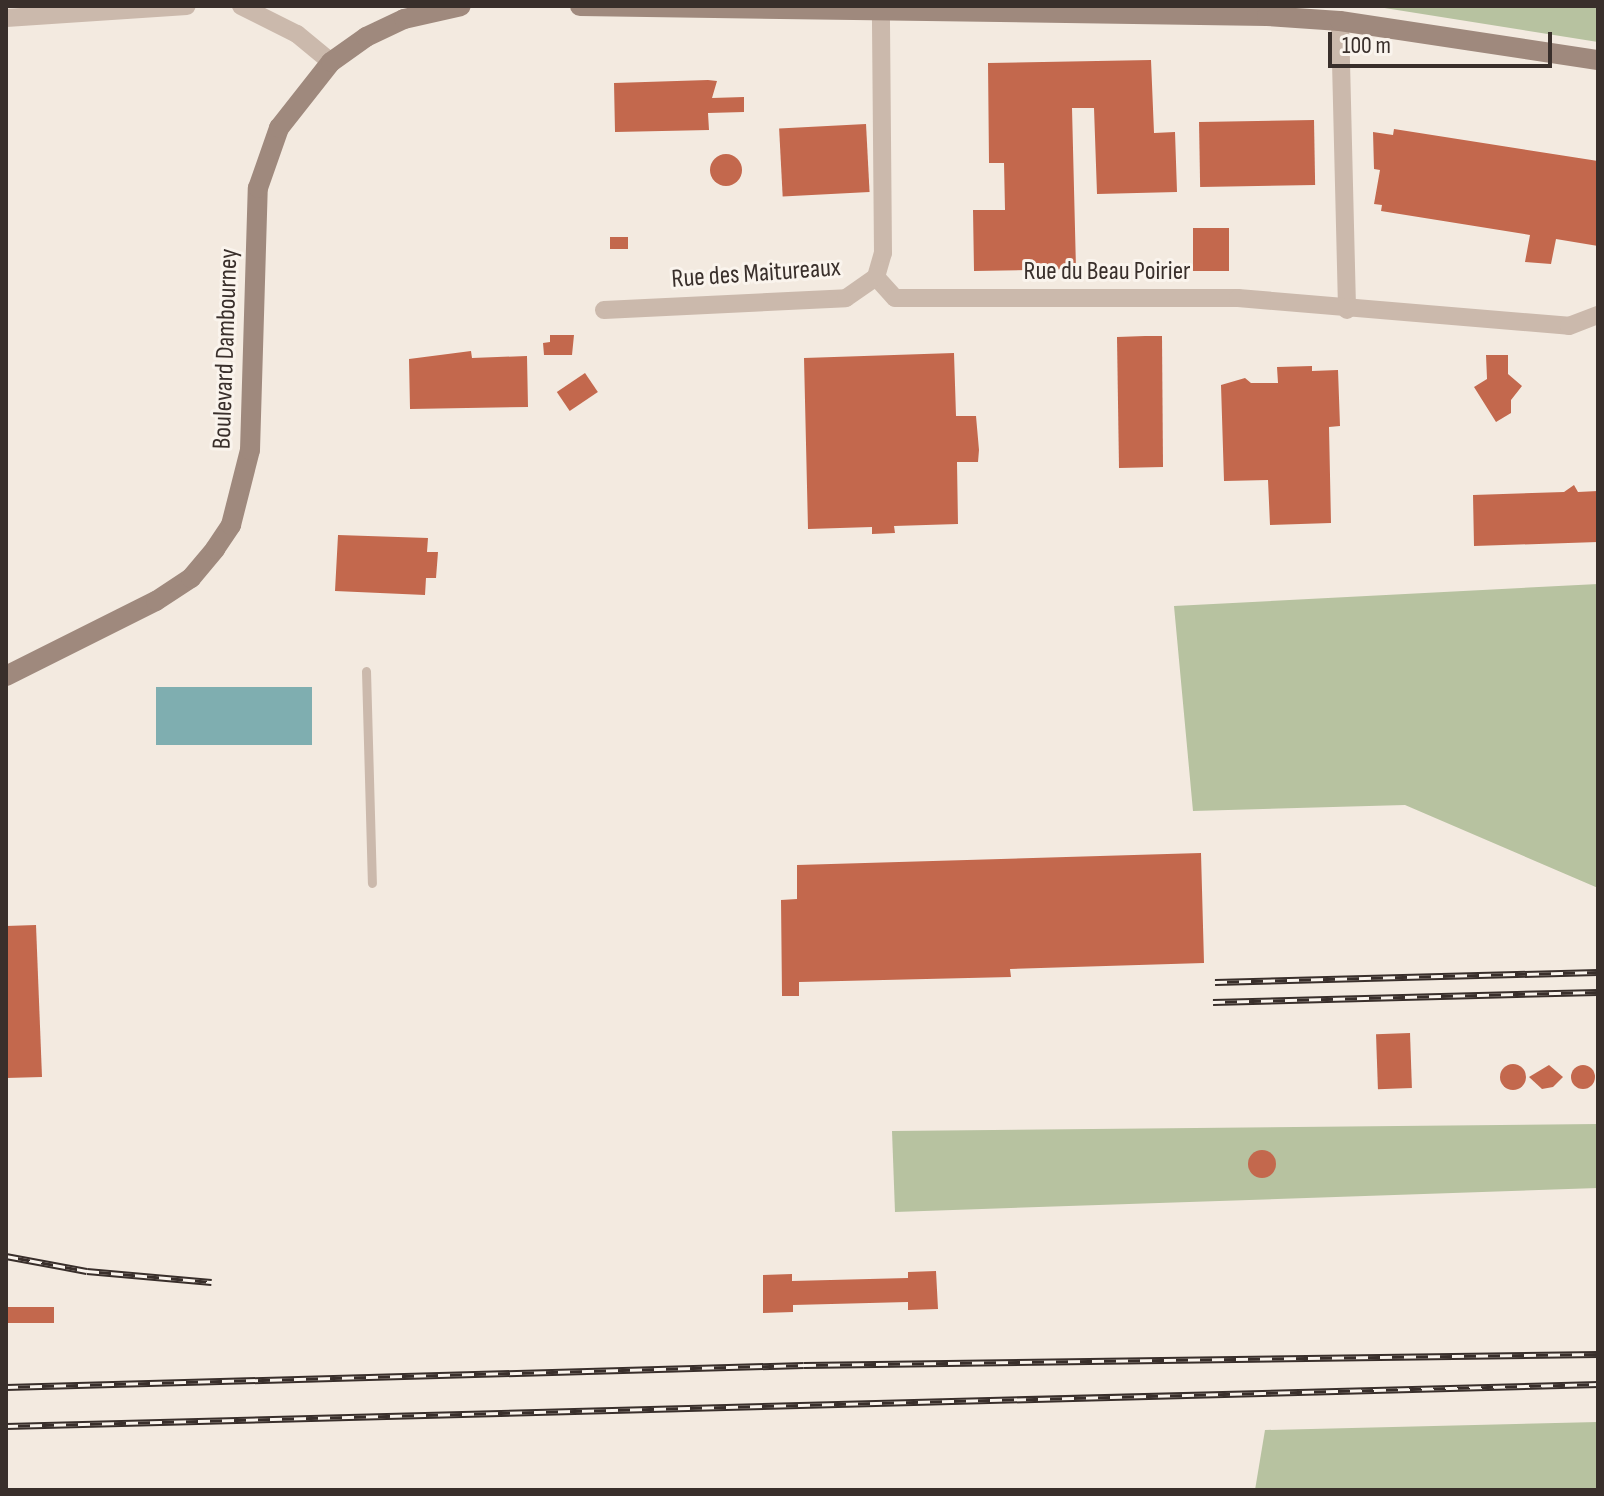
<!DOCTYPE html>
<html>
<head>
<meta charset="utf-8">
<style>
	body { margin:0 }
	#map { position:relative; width:1604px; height:1496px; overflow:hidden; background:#f3eae0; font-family:"Sofia Sans Condensed",sans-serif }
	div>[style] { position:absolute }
	.green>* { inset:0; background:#b7c2a0 }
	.water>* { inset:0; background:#7faeb0; transform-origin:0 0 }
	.building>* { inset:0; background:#c3684d; transform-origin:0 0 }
	.round { border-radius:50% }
	.lane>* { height:9px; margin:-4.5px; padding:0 4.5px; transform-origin:4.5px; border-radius:4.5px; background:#cbb9ac }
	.street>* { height:18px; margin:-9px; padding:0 9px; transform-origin:9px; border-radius:9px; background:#cbb9ac }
	.secondary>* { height:20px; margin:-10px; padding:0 10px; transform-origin:10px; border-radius:10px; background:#9f897d }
	.rail>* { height:7px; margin-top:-3.5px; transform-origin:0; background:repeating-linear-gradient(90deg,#faf4ed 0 12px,#392f2b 0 24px); box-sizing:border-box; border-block:2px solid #392f2b }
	span { translate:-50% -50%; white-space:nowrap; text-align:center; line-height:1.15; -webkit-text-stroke:6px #faf4ed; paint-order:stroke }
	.street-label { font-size:26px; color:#392f2b }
	.frame { position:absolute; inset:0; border:8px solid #392f2b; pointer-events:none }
	.scale { position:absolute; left:1328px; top:32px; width:224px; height:36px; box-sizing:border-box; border:4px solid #392f2b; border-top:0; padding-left:10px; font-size:24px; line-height:28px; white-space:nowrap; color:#392f2b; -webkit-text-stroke:6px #faf4ed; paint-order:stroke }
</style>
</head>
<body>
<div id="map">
	<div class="green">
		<div style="clip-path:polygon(1372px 6px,1598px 6px,1598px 42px)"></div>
		<div style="clip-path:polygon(1598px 584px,1598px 888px,1405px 805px,1193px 811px,1174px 606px)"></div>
		<div style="clip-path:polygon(1598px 1124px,1598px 1188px,895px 1212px,892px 1131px)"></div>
		<div style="clip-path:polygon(1598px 1422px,1598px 1490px,1255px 1490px,1265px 1430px)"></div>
	</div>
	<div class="water">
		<div style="left:312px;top:687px;width:58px;height:156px;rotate:90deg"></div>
	</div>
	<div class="building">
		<div style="clip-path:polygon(1151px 60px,1154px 133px,1175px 132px,1177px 192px,1097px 194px,1094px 108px,1072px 108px,1076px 269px,974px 271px,973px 210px,1005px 210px,1004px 163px,989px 163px,988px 63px)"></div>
		<div style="clip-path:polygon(708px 80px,717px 81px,712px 98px,744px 97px,744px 112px,708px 113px,709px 130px,615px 132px,614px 83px)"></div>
		<div style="left:1314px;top:120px;width:65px;height:115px;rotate:89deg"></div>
		<div style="left:866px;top:124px;width:68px;height:87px;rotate:87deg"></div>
		<div style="clip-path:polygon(1394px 129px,1598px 161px,1598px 246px,1556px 239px,1551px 264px,1525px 262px,1530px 235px,1381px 211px,1382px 205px,1374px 204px,1380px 170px,1374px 169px,1373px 132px,1393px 135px)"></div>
		<div class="round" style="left:710px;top:154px;width:32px;height:32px"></div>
		<div style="left:1229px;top:228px;width:43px;height:36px;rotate:90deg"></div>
		<div style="left:628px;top:237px;width:12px;height:18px;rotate:90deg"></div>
		<div style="clip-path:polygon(550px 335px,574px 335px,572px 355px,544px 355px,543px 343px,550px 342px)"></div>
		<div style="clip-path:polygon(1145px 336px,1162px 336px,1163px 467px,1119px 468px,1117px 337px)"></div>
		<div style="clip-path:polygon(471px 351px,472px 358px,527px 356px,528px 407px,410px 409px,409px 359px)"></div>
		<div style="clip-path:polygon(954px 353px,956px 416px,976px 416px,979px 450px,978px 462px,957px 462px,958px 524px,894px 526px,895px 533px,872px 534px,872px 527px,808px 529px,804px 358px)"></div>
		<div style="clip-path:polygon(1486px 355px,1508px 355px,1508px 374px,1522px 386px,1511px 400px,1511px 413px,1496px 422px,1474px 387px,1487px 379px)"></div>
		<div style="clip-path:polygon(1312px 366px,1312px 371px,1338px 370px,1340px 426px,1329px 427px,1331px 523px,1270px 525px,1268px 480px,1224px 481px,1221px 385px,1245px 378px,1251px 383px,1278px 383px,1277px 367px)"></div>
		<div style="left:585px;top:373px;width:23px;height:34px;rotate:56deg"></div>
		<div style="clip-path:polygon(1574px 485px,1578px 492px,1598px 491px,1598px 542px,1474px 546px,1473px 495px,1564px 492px)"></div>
		<div style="clip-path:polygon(338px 535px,428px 538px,427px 552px,438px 552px,436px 578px,426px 578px,425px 595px,335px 591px)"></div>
		<div style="clip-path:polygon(1201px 853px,1204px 963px,1010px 969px,1011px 977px,799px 982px,799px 996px,782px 996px,781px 900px,797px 899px,797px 865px)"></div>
		<div style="clip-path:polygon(36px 925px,42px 1077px,6px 1078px,6px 926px)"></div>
		<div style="left:1410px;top:1033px;width:55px;height:34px;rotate:88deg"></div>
		<div class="round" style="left:1500px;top:1064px;width:26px;height:26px"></div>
		<div class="round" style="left:1571px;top:1065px;width:24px;height:24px"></div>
		<div style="clip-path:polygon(1549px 1065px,1563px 1077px,1553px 1087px,1542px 1089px,1529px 1077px)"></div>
		<div class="round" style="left:1248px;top:1150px;width:28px;height:28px"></div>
		<div style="clip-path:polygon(936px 1271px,938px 1309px,908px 1310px,908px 1302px,793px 1305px,793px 1312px,763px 1313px,763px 1275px,792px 1274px,792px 1281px,908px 1278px,908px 1272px)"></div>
		<div style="left:54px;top:1307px;width:16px;height:48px;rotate:90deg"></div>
	</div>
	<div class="lane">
		<div style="left:366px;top:671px;width:212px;rotate:88.4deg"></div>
	</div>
	<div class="street">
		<div style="left:241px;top:6px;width:63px;rotate:26.6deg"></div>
		<div style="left:297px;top:34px;width:44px;rotate:39.5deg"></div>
		<div style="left:6px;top:18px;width:181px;rotate:-3.8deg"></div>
		<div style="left:1340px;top:21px;width:289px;rotate:88.6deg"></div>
		<div style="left:876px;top:277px;width:28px;rotate:48deg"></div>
		<div style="left:895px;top:298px;width:343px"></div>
		<div style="left:1238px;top:298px;width:332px;rotate:4.8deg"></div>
		<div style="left:1569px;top:326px;width:31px;rotate:-21deg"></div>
		<div style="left:604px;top:310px;width:242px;rotate:-2.8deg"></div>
		<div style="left:846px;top:298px;width:37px;rotate:-35deg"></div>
		<div style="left:876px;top:277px;width:25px;rotate:-74deg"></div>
		<div style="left:883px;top:253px;width:244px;rotate:-90.5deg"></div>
	</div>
	<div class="secondary">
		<div style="left:580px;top:6px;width:687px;rotate:0.83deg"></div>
		<div style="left:1267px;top:16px;width:73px;rotate:3.9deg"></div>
		<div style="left:1340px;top:21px;width:261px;rotate:8.6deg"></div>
		<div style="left:6px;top:676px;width:168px;rotate:-26.6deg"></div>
		<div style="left:156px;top:601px;width:42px;rotate:-33.3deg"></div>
		<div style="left:191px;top:578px;width:38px;rotate:-50deg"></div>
		<div style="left:215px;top:549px;width:29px;rotate:-56deg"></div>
		<div style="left:231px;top:525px;width:77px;rotate:-75.8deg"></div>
		<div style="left:250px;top:450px;width:262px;rotate:-88.3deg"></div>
		<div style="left:258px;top:188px;width:64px;rotate:-70.7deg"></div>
		<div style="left:279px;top:128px;width:84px;rotate:-51.8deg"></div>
		<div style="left:331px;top:62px;width:43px;rotate:-35.5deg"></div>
		<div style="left:366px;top:37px;width:42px;rotate:-25.3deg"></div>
		<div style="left:404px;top:19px;width:58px;rotate:-12.8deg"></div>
	</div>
	<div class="rail">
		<div style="left:1215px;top:982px;width:383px;rotate:-1.5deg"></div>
		<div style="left:1213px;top:1002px;width:385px;rotate:-1.5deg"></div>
		<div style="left:6px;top:1256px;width:82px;rotate:10.5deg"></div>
		<div style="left:87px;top:1271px;width:125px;rotate:5deg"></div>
		<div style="left:6px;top:1387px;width:798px;rotate:-1.58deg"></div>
		<div style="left:804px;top:1365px;width:794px;rotate:-0.79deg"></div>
		<div style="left:6px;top:1426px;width:1593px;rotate:-1.51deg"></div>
	</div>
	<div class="street-label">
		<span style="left:1107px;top:272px">Rue du Beau Poirier</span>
		<span style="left:756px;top:274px;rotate:-4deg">Rue des Maitureaux</span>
		<span style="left:226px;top:349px;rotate:-88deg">Boulevard Dambourney</span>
	</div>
	<div class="frame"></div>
	<div class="scale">100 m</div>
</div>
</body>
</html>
